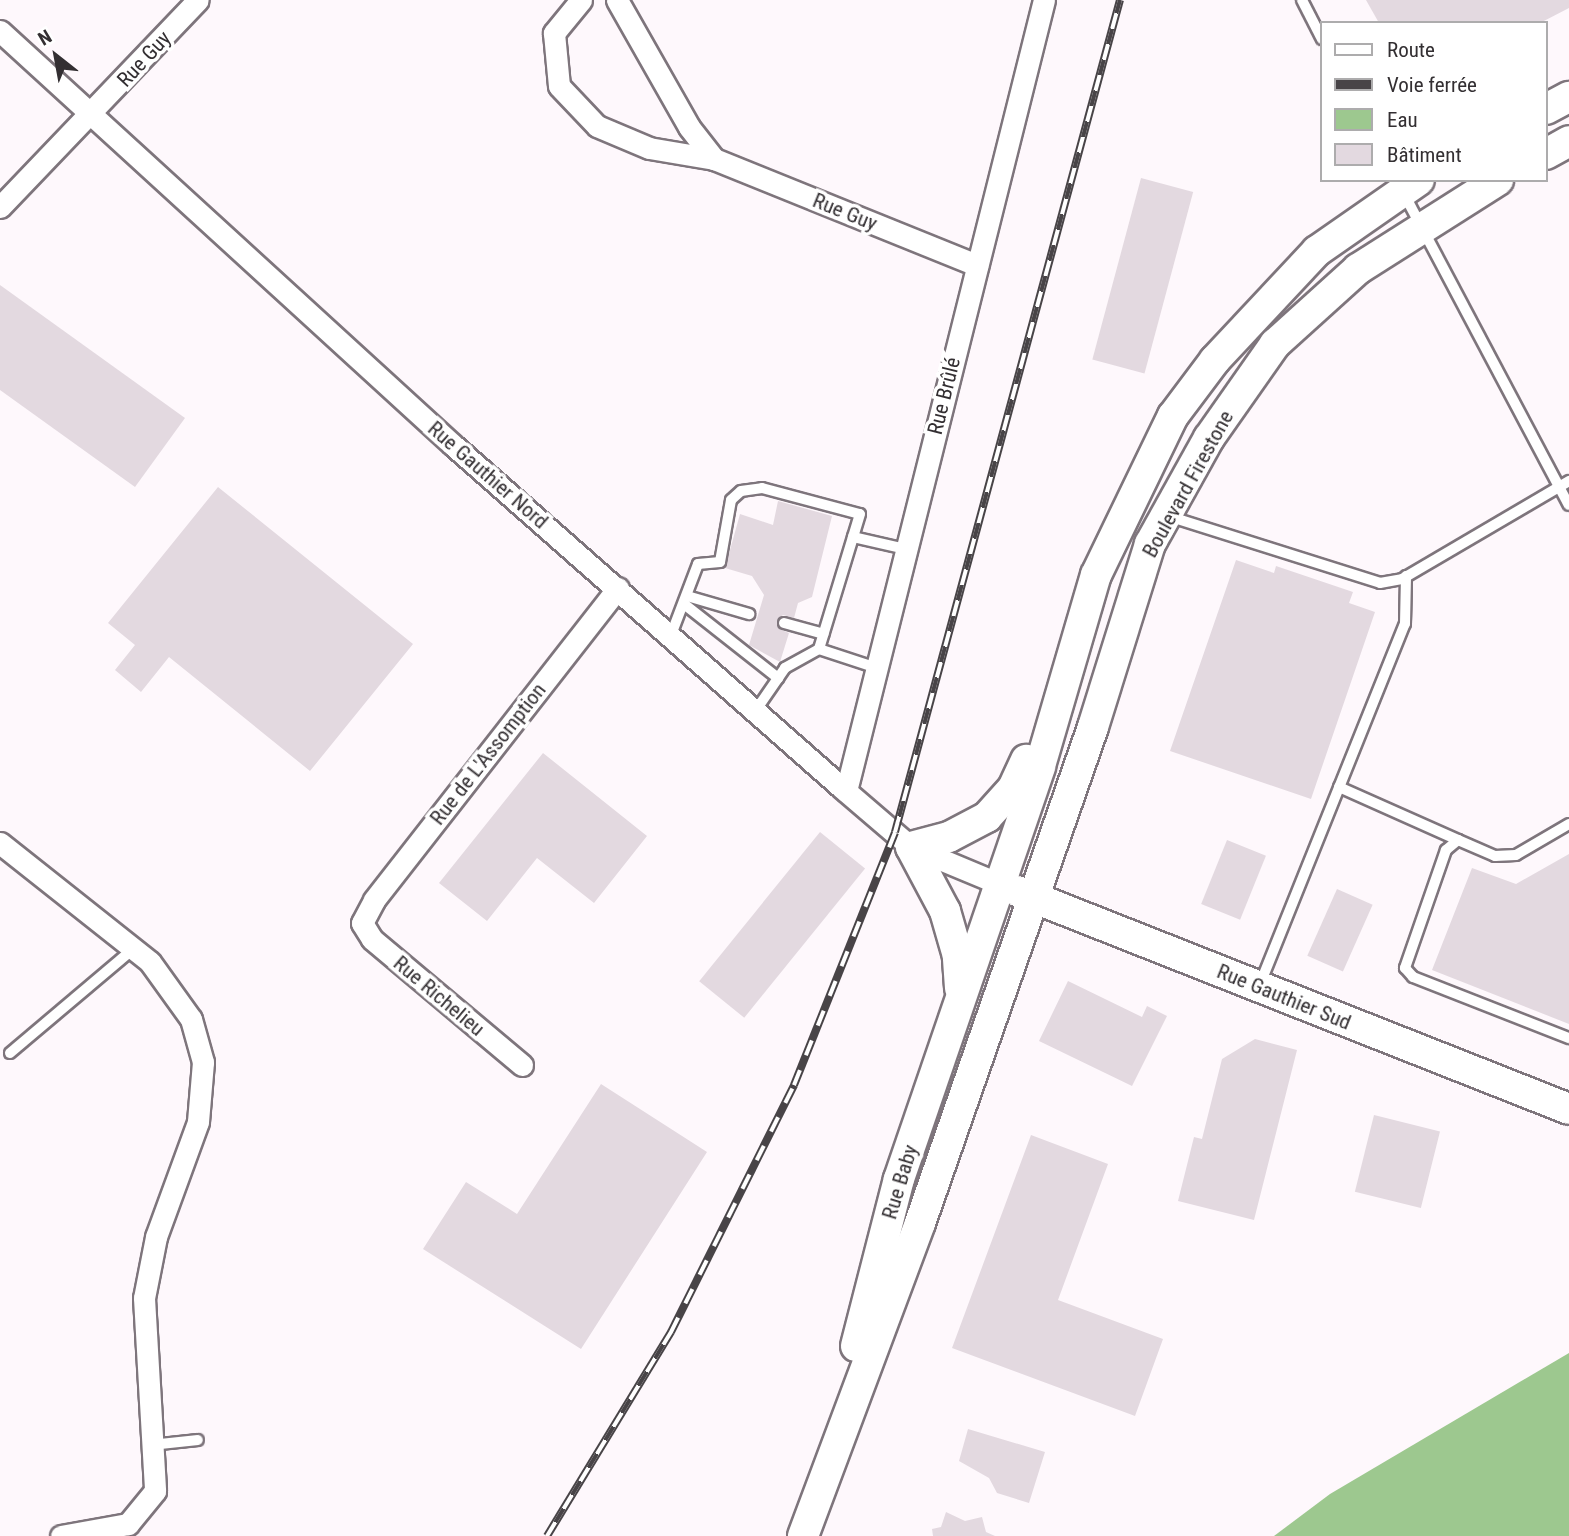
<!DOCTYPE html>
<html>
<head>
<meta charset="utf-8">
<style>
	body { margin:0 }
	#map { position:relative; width:1569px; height:1536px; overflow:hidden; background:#fef8fc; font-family:"Roboto Condensed",sans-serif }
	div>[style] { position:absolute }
	.water>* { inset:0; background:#9dc88f }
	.building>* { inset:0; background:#e3d9e0; transform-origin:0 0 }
	.roads { filter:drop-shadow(2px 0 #7e757c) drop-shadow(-2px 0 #7e757c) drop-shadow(0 2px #7e757c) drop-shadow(0 -2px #7e757c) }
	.lane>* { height:10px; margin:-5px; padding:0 5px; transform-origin:5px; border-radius:5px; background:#fff }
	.street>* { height:21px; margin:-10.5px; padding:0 10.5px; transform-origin:10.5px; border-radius:10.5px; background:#fff }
	.secondary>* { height:30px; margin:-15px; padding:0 15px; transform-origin:15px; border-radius:15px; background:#fff }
	.rail>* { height:8px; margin-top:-4px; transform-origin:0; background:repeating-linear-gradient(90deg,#fff 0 16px,#484447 0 32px); box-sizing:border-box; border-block:2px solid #484447 }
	span { translate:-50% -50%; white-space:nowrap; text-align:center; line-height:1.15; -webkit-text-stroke:7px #fff; paint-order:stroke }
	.street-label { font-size:21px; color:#332f32 }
	.legend { position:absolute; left:1320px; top:21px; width:228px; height:161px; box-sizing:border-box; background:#fff; border:2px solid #adacad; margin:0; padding:9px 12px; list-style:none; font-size:21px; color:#332f32 }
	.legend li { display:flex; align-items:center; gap:14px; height:35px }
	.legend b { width:35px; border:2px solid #adacad }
	.north { position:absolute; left:21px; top:21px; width:70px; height:70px; -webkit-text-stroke:5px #fff; paint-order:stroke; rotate:329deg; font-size:19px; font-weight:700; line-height:28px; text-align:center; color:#332f32 }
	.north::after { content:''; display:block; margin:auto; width:24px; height:32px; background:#332f32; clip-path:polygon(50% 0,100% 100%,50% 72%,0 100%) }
</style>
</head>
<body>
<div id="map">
	<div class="water">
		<div style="clip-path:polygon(1569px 1353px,1569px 1536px,1274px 1536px,1330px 1494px)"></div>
	</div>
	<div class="building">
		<div style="clip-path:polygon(1366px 0,1569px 0,1569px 8px,1540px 23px,1379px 23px)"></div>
		<div style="left:1141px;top:178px;width:54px;height:188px;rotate:15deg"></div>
		<div style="clip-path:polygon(0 285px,185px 418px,135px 487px,0 390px)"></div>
		<div style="clip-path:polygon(218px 487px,413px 644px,310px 771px,169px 657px,141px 692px,115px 670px,135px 645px,108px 623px)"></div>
		<div style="clip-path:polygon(778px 501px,832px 516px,812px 597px,798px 603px,794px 618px,783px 615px,777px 620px,779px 629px,789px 633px,780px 662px,749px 645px,764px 595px,752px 576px,725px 568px,740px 514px,773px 525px)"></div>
		<div style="clip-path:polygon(1236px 560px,1274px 573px,1276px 566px,1353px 592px,1349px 603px,1375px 612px,1311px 799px,1170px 751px)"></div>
		<div style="clip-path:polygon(543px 753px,647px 836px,594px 903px,537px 858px,487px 921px,439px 883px)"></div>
		<div style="left:820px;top:832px;width:58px;height:192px;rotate:39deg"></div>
		<div style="left:1227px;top:840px;width:42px;height:69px;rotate:22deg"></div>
		<div style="clip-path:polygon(1569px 854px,1569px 1024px,1432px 970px,1472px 868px,1516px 884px)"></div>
		<div style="left:1337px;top:889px;width:39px;height:73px;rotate:24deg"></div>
		<div style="clip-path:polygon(1068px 981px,1142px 1017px,1147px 1006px,1167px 1016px,1132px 1086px,1039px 1041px)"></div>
		<div style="clip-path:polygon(1255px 1039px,1297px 1050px,1254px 1220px,1178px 1201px,1194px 1137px,1202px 1139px,1222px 1059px)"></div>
		<div style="clip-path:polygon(601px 1084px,707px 1152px,581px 1349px,423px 1249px,466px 1182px,517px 1214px)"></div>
		<div style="left:1374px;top:1115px;width:68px;height:79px;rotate:14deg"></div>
		<div style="clip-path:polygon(1031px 1135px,1108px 1164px,1058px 1300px,1163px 1339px,1135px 1416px,952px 1348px)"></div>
		<div style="clip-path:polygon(968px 1429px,1045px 1452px,1029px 1503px,997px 1493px,989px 1478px,959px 1461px)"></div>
		<div style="clip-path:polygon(946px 1512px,965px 1521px,982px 1517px,986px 1532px,995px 1536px,933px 1536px,932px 1529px,941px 1527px)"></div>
	</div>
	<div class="roads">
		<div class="lane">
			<div style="left:1302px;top:0;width:44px;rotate:62.9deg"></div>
			<div style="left:1403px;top:192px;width:354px;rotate:62.1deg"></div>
			<div style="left:1168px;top:516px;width:222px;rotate:17.5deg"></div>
			<div style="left:1380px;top:583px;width:22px;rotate:-10deg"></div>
			<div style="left:1402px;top:579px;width:194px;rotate:-30.4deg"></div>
			<div style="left:853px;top:537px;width:54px;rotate:12.8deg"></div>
			<div style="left:687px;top:596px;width:65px;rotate:16.2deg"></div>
			<div style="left:684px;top:604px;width:120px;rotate:38.2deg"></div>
			<div style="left:784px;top:623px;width:41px;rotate:15.4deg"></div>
			<div style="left:671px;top:635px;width:76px;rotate:-69.2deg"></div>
			<div style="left:698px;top:564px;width:22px;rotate:-5deg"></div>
			<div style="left:720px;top:562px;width:63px;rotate:-79.9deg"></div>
			<div style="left:731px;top:500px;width:13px;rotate:-42deg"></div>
			<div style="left:741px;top:491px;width:21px;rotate:-8deg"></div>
			<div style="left:762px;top:488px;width:101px;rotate:14.9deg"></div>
			<div style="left:860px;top:514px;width:141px;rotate:106.9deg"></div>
			<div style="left:819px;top:649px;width:39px;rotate:151deg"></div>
			<div style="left:785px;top:668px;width:55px;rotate:124.6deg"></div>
			<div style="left:819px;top:649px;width:61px;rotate:18.1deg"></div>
			<div style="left:1339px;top:787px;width:130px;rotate:24deg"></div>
			<div style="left:1569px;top:824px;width:61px;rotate:149.7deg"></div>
			<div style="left:1516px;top:855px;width:21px;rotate:177deg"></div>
			<div style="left:1495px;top:856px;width:40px;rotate:-156.6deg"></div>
			<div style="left:1458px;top:840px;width:16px;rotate:140deg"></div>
			<div style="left:1446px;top:850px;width:125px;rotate:109.2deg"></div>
			<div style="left:1405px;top:968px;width:12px;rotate:48deg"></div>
			<div style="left:1413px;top:977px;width:168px;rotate:21.4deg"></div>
			<div style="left:1260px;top:984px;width:388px;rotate:-68.1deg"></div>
			<div style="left:1405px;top:624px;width:48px;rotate:-88.8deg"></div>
			<div style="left:10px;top:1053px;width:161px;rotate:-40.2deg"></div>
			<div style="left:151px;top:1445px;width:47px;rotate:-6.1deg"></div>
		</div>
		<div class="street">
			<div style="left:581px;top:0;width:43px;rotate:129.3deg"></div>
			<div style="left:554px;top:33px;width:53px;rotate:84.6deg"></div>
			<div style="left:559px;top:86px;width:55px;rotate:46.5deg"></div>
			<div style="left:597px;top:126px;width:56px;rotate:22.9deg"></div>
			<div style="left:649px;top:148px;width:66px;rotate:9.6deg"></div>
			<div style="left:617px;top:0;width:146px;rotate:60.4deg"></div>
			<div style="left:689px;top:127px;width:41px;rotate:52deg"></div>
			<div style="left:714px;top:159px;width:284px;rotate:22deg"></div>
			<div style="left:0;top:31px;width:614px;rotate:42.42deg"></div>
			<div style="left:453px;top:445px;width:517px;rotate:41.39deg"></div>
			<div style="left:841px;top:787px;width:92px;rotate:40.6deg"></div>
			<div style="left:911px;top:847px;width:96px;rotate:22.6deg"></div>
			<div style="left:0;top:207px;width:286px;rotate:-46.3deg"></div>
			<div style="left:846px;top:791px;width:815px;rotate:-75.95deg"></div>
			<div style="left:0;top:843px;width:191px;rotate:38.4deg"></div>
			<div style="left:150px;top:962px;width:70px;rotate:54.3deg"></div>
			<div style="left:191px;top:1019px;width:45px;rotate:74.4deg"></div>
			<div style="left:203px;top:1062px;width:60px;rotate:94.8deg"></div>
			<div style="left:198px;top:1122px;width:122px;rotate:110.1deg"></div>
			<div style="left:156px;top:1237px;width:62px;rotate:101.1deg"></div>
			<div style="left:144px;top:1298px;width:193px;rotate:86.7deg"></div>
			<div style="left:155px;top:1491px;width:43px;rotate:129.3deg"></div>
			<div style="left:128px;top:1524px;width:68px;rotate:169.8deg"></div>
			<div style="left:522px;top:1065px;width:196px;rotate:-140deg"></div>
			<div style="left:372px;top:939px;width:19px;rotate:-122deg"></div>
			<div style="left:362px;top:923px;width:26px;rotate:-62deg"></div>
			<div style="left:374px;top:900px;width:396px;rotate:-52deg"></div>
		</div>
		<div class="secondary">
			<div style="left:1546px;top:109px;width:26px;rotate:-28deg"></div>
			<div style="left:1546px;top:154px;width:26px;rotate:-29deg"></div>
			<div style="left:1017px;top:891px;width:593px;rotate:21.55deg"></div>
			<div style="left:960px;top:988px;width:32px;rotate:-94deg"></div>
			<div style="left:958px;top:956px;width:47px;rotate:-106.1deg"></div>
			<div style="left:945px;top:911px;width:72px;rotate:-118deg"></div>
			<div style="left:911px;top:847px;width:39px;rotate:-15deg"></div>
			<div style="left:949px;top:837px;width:43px;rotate:-27.8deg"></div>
			<div style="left:987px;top:817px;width:39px;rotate:-48deg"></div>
			<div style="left:1013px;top:788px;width:31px;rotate:-65deg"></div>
			<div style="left:856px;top:1346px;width:172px;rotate:-75.6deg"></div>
			<div style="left:899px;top:1179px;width:436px;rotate:-71.1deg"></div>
			<div style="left:1040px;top:766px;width:199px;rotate:-73.7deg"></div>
			<div style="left:1096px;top:575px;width:177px;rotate:-64.2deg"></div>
			<div style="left:1173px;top:416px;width:70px;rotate:-53.1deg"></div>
			<div style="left:1215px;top:360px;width:149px;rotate:-46.9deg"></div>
			<div style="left:1317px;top:251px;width:124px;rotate:-34.8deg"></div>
			<div style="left:803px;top:1536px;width:334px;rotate:-69.5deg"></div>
			<div style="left:920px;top:1223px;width:525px;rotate:-70.77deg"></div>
			<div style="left:1093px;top:727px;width:192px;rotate:-72.7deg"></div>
			<div style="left:1150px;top:544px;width:121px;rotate:-60.9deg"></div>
			<div style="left:1209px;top:438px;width:115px;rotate:-54.9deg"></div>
			<div style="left:1275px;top:344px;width:112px;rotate:-42.1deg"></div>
			<div style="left:1358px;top:269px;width:166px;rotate:-32.4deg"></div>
		</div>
	</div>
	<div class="rail">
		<div style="left:547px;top:1536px;width:239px;rotate:-58.7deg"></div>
		<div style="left:671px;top:1332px;width:276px;rotate:-63.5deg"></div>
		<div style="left:794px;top:1085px;width:272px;rotate:-68.2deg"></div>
		<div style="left:895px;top:832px;width:862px;rotate:-74.87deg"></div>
	</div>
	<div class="street-label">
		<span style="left:144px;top:59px;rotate:-47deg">Rue Guy</span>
		<span style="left:845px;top:212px;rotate:22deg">Rue Guy</span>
		<span style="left:944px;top:396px;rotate:-76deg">Rue Brûlé</span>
		<span style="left:488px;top:475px;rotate:41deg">Rue Gauthier Nord</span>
		<span style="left:1188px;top:484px;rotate:-61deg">Boulevard Firestone</span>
		<span style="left:488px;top:754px;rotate:-52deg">Rue de L'Assomption</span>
		<span style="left:439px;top:996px;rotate:40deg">Rue Richelieu</span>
		<span style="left:1284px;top:997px;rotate:22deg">Rue Gauthier Sud</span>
		<span style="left:900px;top:1182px;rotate:-73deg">Rue Baby</span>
	</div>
	<ul class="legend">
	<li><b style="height:9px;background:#fff"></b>Route</li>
	<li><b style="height:9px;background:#484447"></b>Voie ferrée</li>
	<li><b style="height:19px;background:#9dc88f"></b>Eau</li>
	<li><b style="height:19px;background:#e3d9e0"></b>Bâtiment</li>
	</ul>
	<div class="north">N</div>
</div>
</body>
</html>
